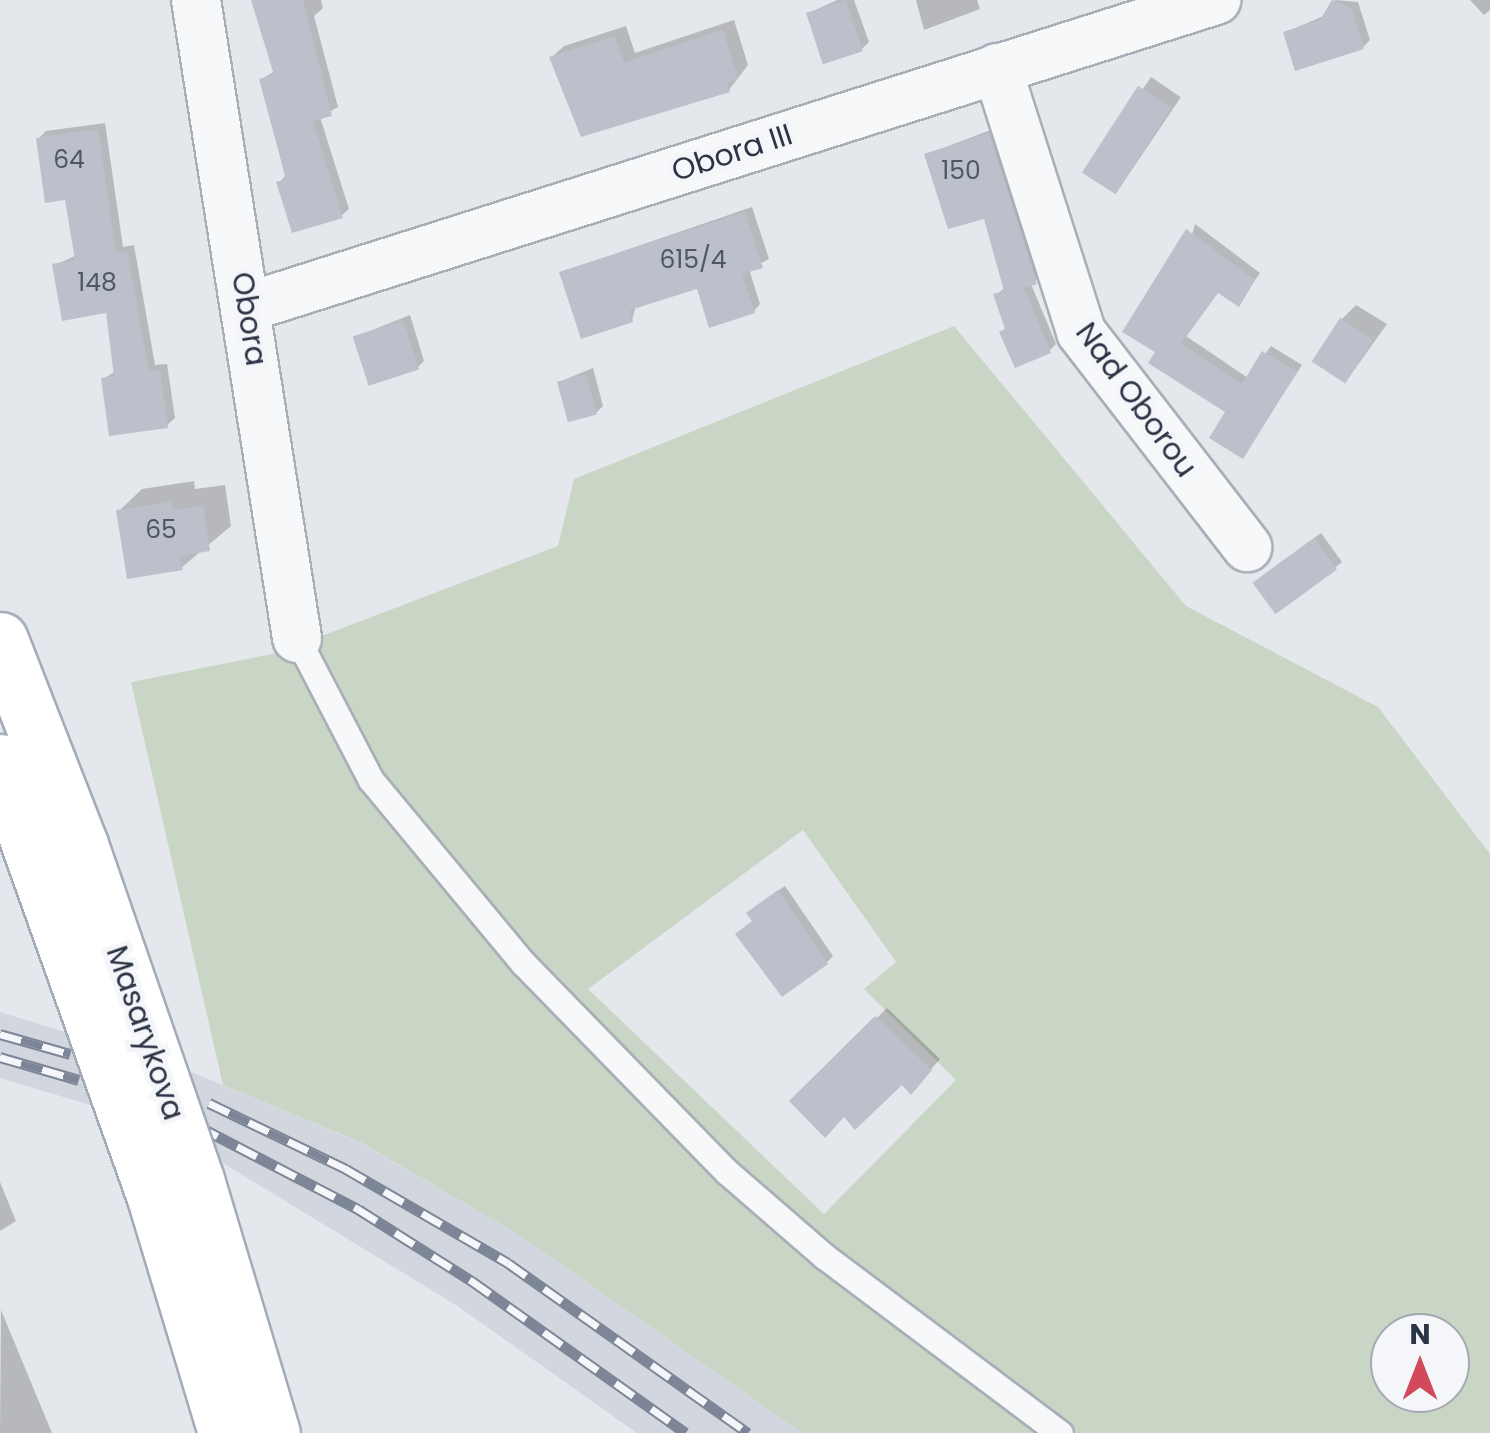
<!DOCTYPE html>
<html>
<head>
<meta charset="utf-8">
<style>
	body { margin:0 }
	#map { position:relative; width:1490px; height:1433px; overflow:hidden; background:#e4e7ec; font-family:Poppins,sans-serif }
	div>[style] { position:absolute }
	.built>* { inset:0; background:#d2d6de }
	.green>* { inset:0; background:#c9d6c5 }
	.shadow>* { inset:0; background:#0003; transform-origin:0 0 }
	.building>* { inset:0; background:#bbc0ca; transform-origin:0 0 }
	.roads { filter:drop-shadow(2px 0 #a9aeb7) drop-shadow(-2px 0 #a9aeb7) drop-shadow(0 2px #a9aeb7) drop-shadow(0 -2px #a9aeb7) }
	.lane>* { height:25px; margin:-12.5px; padding:0 12.5px; transform-origin:12.5px; border-radius:12.5px; background:#f7f8fa }
	.street>* { height:48px; margin:-24px; padding:0 24px; transform-origin:24px; border-radius:24px; background:#f7f8fa }
	.rail>* { height:11px; margin-top:-5.5px; transform-origin:0; background:repeating-linear-gradient(90deg,#f4f6f9 0 22px,#7d8696 0 44px); box-sizing:border-box; border-block:2px solid #7d8696 }
	.bridges { filter:drop-shadow(2px 0 #a3abb8) drop-shadow(-2px 0 #a3abb8) drop-shadow(0 2px #a3abb8) drop-shadow(0 -2px #a3abb8) }
	.primary-bridge>* { height:55px; margin:-27.5px; padding:0 27.5px; transform-origin:27.5px; border-radius:27.5px; background:#fff }
	span { translate:-50% -50%; white-space:nowrap; text-align:center; line-height:1.15; -webkit-text-stroke:10px #f4f6f9; paint-order:stroke }
	.number-label { font-size:25px; color:#4f5766 }
	.number-label span { -webkit-text-stroke-width:0 }
	.street-label { font-size:30px; color:#2b3445 }
	.north { position:absolute; left:1370px; top:1313px; width:100px; height:100px; box-sizing:border-box; background:#f4f6f9; border:2px solid #a4a8b1; border-radius:50%; rotate:0deg; font-size:28px; font-weight:700; line-height:40px; text-align:center; color:#2b3445 }
	.north::after { content:''; display:block; margin:auto; width:35px; height:45px; background:#d1495b; clip-path:polygon(50% 0,100% 100%,50% 72%,0 100%) }
</style>
</head>
<body>
<div id="map">
	<div class="built">
		<div style="clip-path:polygon(0 1012px,177px 1066px,359px 1142px,524px 1238px,802px 1433px,637px 1433px,456px 1305px,203px 1151px,110px 1111px,0 1078px)"></div>
	</div>
	<div class="green">
		<div style="clip-path:polygon(evenodd,954px 326px,1186px 606px,1378px 707px,1490px 854px,1490px 1433px,802px 1433px,524px 1238px,360px 1142px,223px 1085px,131px 682px,277px 653px,558px 546px,574px 479px,954px 326px,803px 830px,896px 962px,864px 989px,956px 1080px,824px 1214px,588px 989px,803px 830px,954px 326px,1390px 1333px,1450px 1333px,1450px 1393px,1390px 1393px,1390px 1333px)"></div>
	</div>
	<div class="shadow">
		<div style="clip-path:polygon(254px 0,321px 0,323px 8px,314px 16px,338px 107px,320px 117px,349px 209px,342px 215px,279px 183px,285px 176px,262px 79px,275px 71px)"></div>
		<div style="clip-path:polygon(837px 0,854px 0,869px 42px,862px 49px,809px 13px)"></div>
		<div style="clip-path:polygon(916px 0,977px 0,980px 9px,924px 30px)"></div>
		<div style="clip-path:polygon(1335px 0,1358px 2px,1370px 40px,1363px 47px,1286px 32px,1326px 15px)"></div>
		<div style="clip-path:polygon(1470px 0,1490px 0,1490px 10px,1484px 15px)"></div>
		<div style="clip-path:polygon(734px 20px,748px 65px,729px 90px,552px 57px,564px 46px,626px 26px,635px 53px)"></div>
		<div style="left:1151px;top:77px;width:36px;height:116px;rotate:34deg"></div>
		<div style="clip-path:polygon(105px 123px,123px 247px,134px 245px,155px 365px,167px 364px,175px 418px,167px 425px,103px 379px,116px 371px,108px 310px,55px 265px,77px 255px,67px 198px,38px 139px,46px 131px)"></div>
		<div style="clip-path:polygon(996px 128px,1042px 275px,1031px 284px,1056px 344px,1049px 351px,996px 295px,1006px 287px,986px 216px,927px 154px)"></div>
		<div style="clip-path:polygon(752px 207px,769px 259px,749px 269px,760px 304px,754px 311px,698px 286px,636px 305px,632px 320px,562px 272px)"></div>
		<div style="clip-path:polygon(1195px 224px,1260px 273px,1239px 303px,1219px 291px,1186px 336px,1248px 378px,1271px 346px,1302px 365px,1243px 456px,1228px 411px,1159px 351px)"></div>
		<div style="clip-path:polygon(1356px 305px,1387px 324px,1347px 380px,1342px 319px)"></div>
		<div style="clip-path:polygon(410px 315px,424px 361px,417px 368px,355px 337px)"></div>
		<div style="clip-path:polygon(593px 368px,603px 406px,596px 413px,559px 382px)"></div>
		<div style="clip-path:polygon(194px 481px,195px 489px,225px 485px,231px 526px,181px 568px,119px 511px,142px 489px)"></div>
		<div style="clip-path:polygon(1321px 533px,1342px 562px,1335px 568px,1262px 576px)"></div>
		<div style="clip-path:polygon(785px 886px,833px 956px,827px 962px,755px 920px,756px 906px)"></div>
		<div style="clip-path:polygon(887px 1008px,940px 1059px,920px 1082px,902px 1082px,844px 1114px,793px 1101px)"></div>
		<div style="clip-path:polygon(0 1182px,16px 1221px,0 1231px)"></div>
		<div style="clip-path:polygon(1px 1310px,52px 1433px,0 1433px)"></div>
	</div>
	<div class="building">
		<div style="clip-path:polygon(251px 0,303px 0,332px 116px,313px 121px,343px 218px,292px 233px,276px 182px,286px 179px,259px 79px,274px 75px)"></div>
		<div style="left:846px;top:0;width:54px;height:42px;rotate:72deg"></div>
		<div style="clip-path:polygon(1332px 0,1352px 8px,1364px 49px,1295px 71px,1283px 32px,1320px 20px)"></div>
		<div style="clip-path:polygon(723px 30px,738px 79px,727px 83px,730px 92px,581px 137px,549px 57px,615px 36px,624px 63px)"></div>
		<div style="left:1138px;top:86px;width:40px;height:103px;rotate:33deg"></div>
		<div style="clip-path:polygon(98px 129px,116px 253px,127px 251px,149px 371px,160px 370px,168px 428px,109px 436px,101px 378px,114px 376px,106px 313px,62px 321px,52px 264px,75px 260px,65px 200px,45px 203px,36px 138px)"></div>
		<div style="clip-path:polygon(989px 133px,1037px 284px,1024px 288px,1051px 353px,1015px 368px,999px 332px,1005px 329px,993px 294px,1004px 291px,984px 219px,948px 229px,924px 154px)"></div>
		<div style="clip-path:polygon(745px 212px,763px 268px,742px 274px,755px 313px,709px 328px,697px 289px,630px 310px,633px 322px,581px 339px,559px 272px)"></div>
		<div style="clip-path:polygon(1186px 229px,1255px 280px,1239px 307px,1218px 293px,1181px 344px,1242px 384px,1262px 351px,1297px 372px,1243px 459px,1209px 438px,1225px 412px,1148px 363px,1155px 352px,1122px 332px)"></div>
		<div style="left:1340px;top:318px;width:40px;height:52px;rotate:33deg"></div>
		<div style="left:403px;top:320px;width:52px;height:53px;rotate:72deg"></div>
		<div style="left:586px;top:374px;width:42px;height:30px;rotate:75deg"></div>
		<div style="clip-path:polygon(172px 502px,173px 510px,203px 506px,210px 551px,180px 556px,183px 570px,127px 579px,116px 510px)"></div>
		<div style="left:1314px;top:538px;width:39px;height:76px;rotate:54deg"></div>
		<div style="clip-path:polygon(778px 890px,828px 964px,782px 997px,735px 934px,752px 921px,746px 913px)"></div>
		<div style="clip-path:polygon(875px 1016px,932px 1070px,911px 1095px,902px 1085px,855px 1130px,844px 1117px,825px 1138px,789px 1101px)"></div>
	</div>
	<div class="roads">
		<div class="lane">
			<div style="left:297px;top:638px;width:160px;rotate:62.5deg"></div>
			<div style="left:371px;top:780px;width:238px;rotate:50.3deg"></div>
			<div style="left:523px;top:963px;width:292px;rotate:45.7deg"></div>
			<div style="left:727px;top:1172px;width:128px;rotate:40.9deg"></div>
			<div style="left:824px;top:1256px;width:295px;rotate:36.9deg"></div>
		</div>
		<div class="street">
			<div style="left:196px;top:0;width:646px;rotate:81deg"></div>
			<div style="left:997px;top:68px;width:277px;rotate:72.3deg"></div>
			<div style="left:1081px;top:332px;width:272px;rotate:52.3deg"></div>
			<div style="left:248px;top:307px;width:1016px;rotate:-17.6deg"></div>
		</div>
	</div>
	<div class="rail">
		<div style="left:0;top:1034px;width:73px;rotate:15.9deg"></div>
		<div style="left:0;top:1057px;width:82px;rotate:16.2deg"></div>
		<div style="left:209px;top:1103px;width:152px;rotate:25.7deg"></div>
		<div style="left:346px;top:1169px;width:187px;rotate:30.1deg"></div>
		<div style="left:508px;top:1263px;width:294px;rotate:35.3deg"></div>
		<div style="left:198px;top:1126px;width:180px;rotate:27.4deg"></div>
		<div style="left:358px;top:1209px;width:135px;rotate:32.3deg"></div>
		<div style="left:472px;top:1281px;width:262px;rotate:35.4deg"></div>
	</div>
	<div class="bridges">
		<div class="primary-bridge">
			<div style="left:0;top:640px;width:220px;rotate:68.7deg"></div>
			<div style="left:80px;top:845px;width:355px;rotate:70.9deg"></div>
			<div style="left:196px;top:1180px;width:264px;rotate:73.3deg"></div>
			<div style="left:0;top:762px;width:459px;rotate:70.4deg"></div>
			<div style="left:154px;top:1194px;width:250px;rotate:73.2deg"></div>
		</div>
	</div>
	<div class="number-label">
		<span style="left:69px;top:160px">64</span>
		<span style="left:961px;top:171px">150</span>
		<span style="left:693px;top:260px">615/4</span>
		<span style="left:97px;top:283px">148</span>
		<span style="left:161px;top:530px">65</span>
	</div>
	<div class="street-label">
		<span style="left:732px;top:153px;rotate:-18deg">Obora III</span>
		<span style="left:249px;top:319px;rotate:81deg">Obora</span>
		<span style="left:1136px;top:400px;rotate:54deg">Nad Oborou</span>
		<span style="left:145px;top:1033px;rotate:71deg">Masarykova</span>
	</div>
	<div class="north">N</div>
</div>
</body>
</html>
